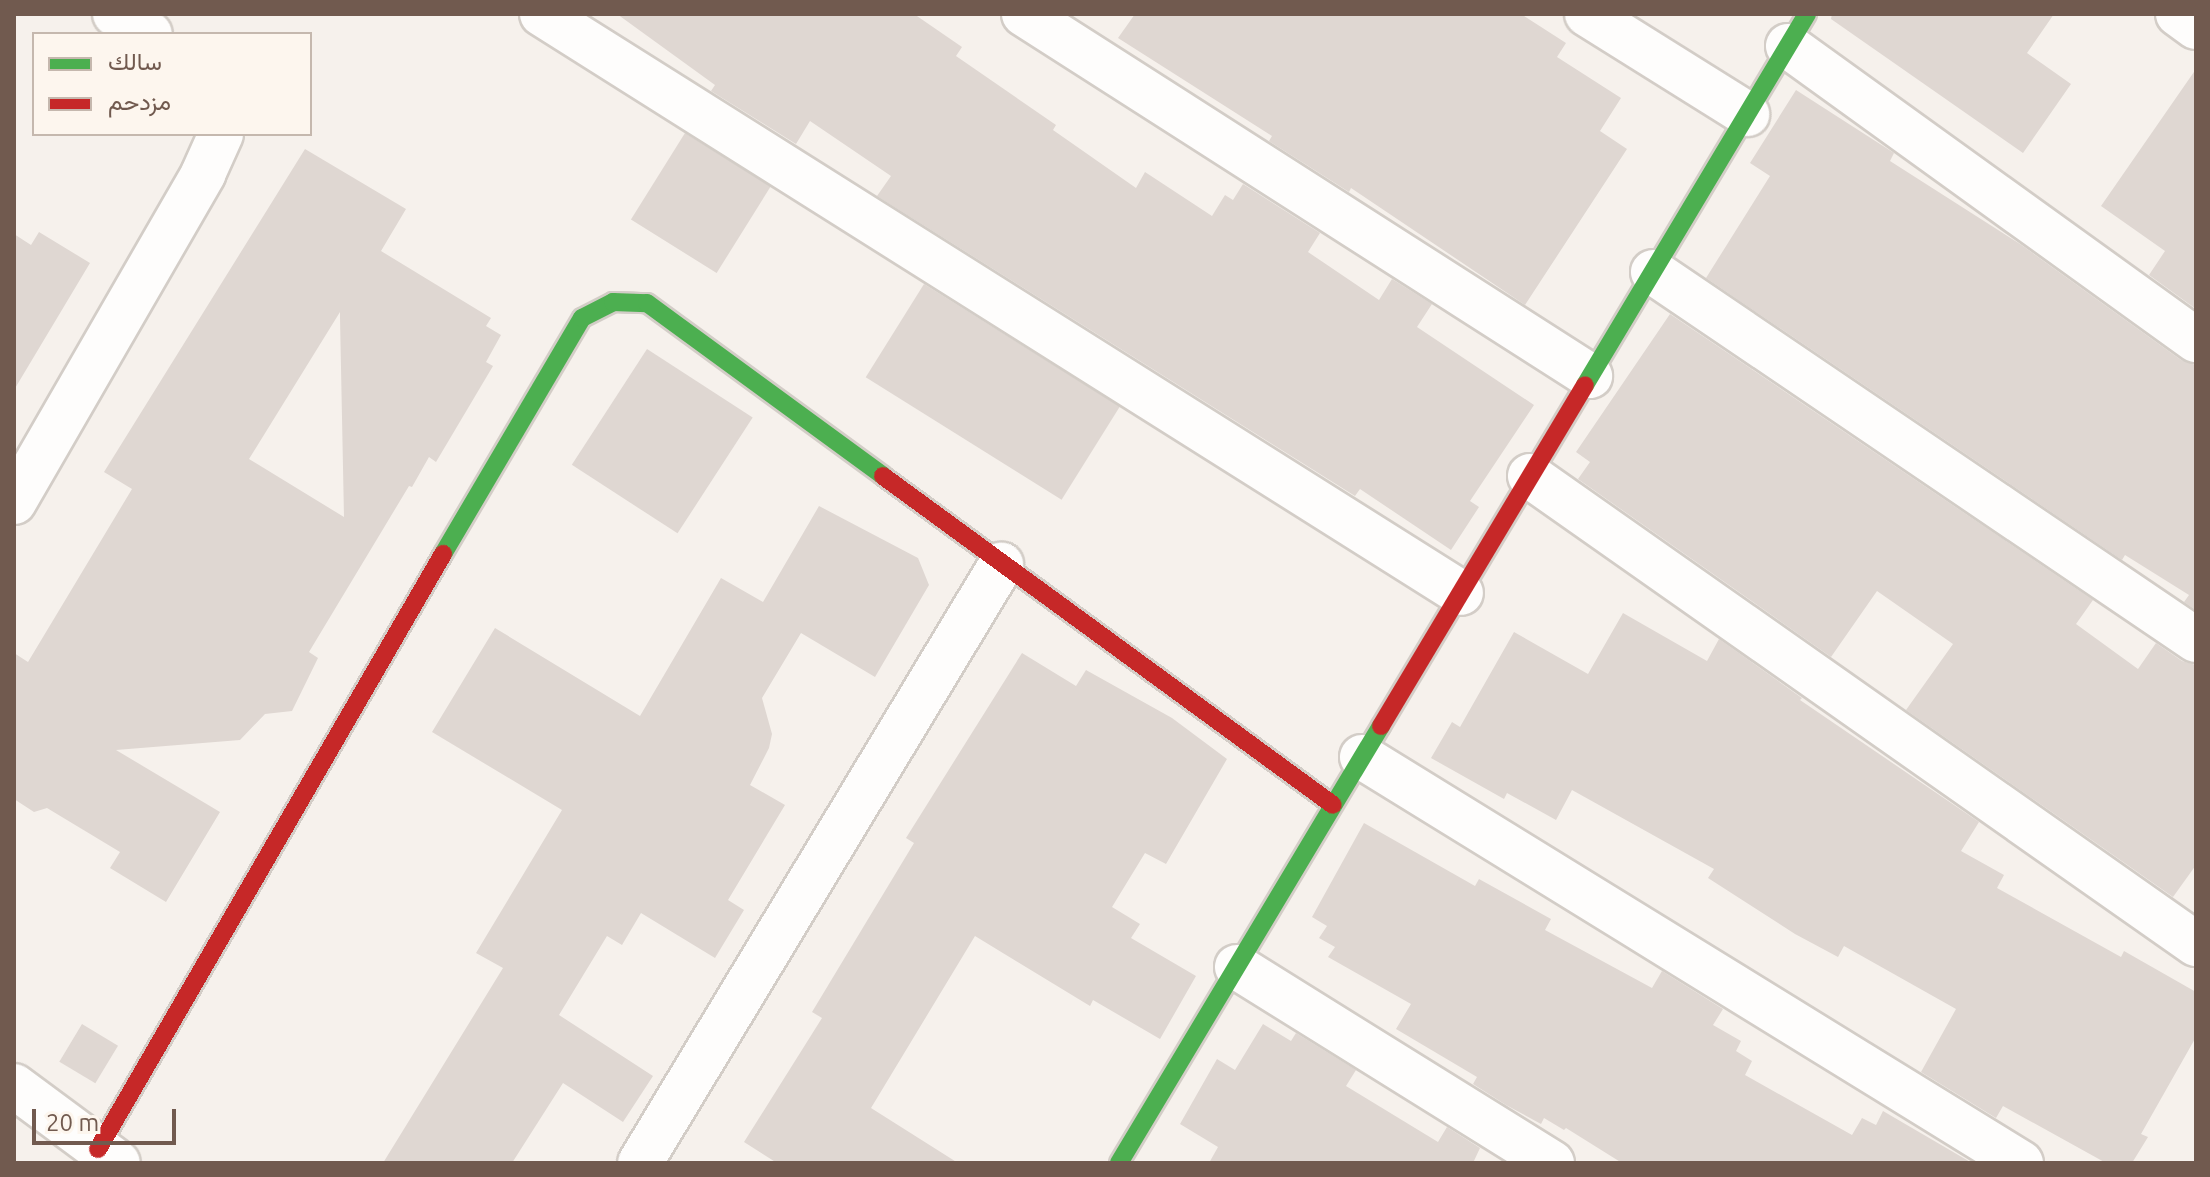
<!DOCTYPE html>
<html>
<head>
<meta charset="utf-8">
<style>
	body { margin:0 }
	#map { position:relative; width:2210px; height:1177px; overflow:hidden; background:#f6f1ec; font-family:Ubuntu,Vazirmatn,sans-serif }
	div>[style] { position:absolute }
	.building>* { inset:0; background:#dfd7d2; transform-origin:0 0 }
	.roads { filter:drop-shadow(2px 0 #d3cdc7) drop-shadow(-2px 0 #d3cdc7) drop-shadow(0 2px #d3cdc7) drop-shadow(0 -2px #d3cdc7) }
	.street>* { height:44px; margin:-22px; padding:0 22px; transform-origin:22px; border-radius:22px; background:#fefdfc }
	.fast>* { height:18px; margin:-9px; padding:0 9px; transform-origin:9px; border-radius:9px; background:#4caf50 }
	.jam>* { height:18px; margin:-9px; padding:0 9px; transform-origin:9px; border-radius:9px; background:#c62828 }
	span { translate:-50% -50%; white-space:nowrap; text-align:center; line-height:1.15; -webkit-text-stroke:6px #fdf6ee; paint-order:stroke }
	.frame { position:absolute; inset:0; border:16px solid #715a4f; pointer-events:none }
	.legend { position:absolute; left:32px; top:32px; width:280px; height:104px; box-sizing:border-box; background:#fdf6ee; border:2px solid #c5b8ae; margin:0; padding:10px 14px; list-style:none; font-size:24px; color:#715a4f }
	.legend li { display:flex; align-items:center; gap:16px; height:40px }
	.legend b { width:40px; border:2px solid #c5b8ae }
	.scale { position:absolute; left:32px; top:1109px; width:144px; height:36px; box-sizing:border-box; border:4px solid #715a4f; border-top:0; padding-left:10px; font-size:24px; line-height:28px; white-space:nowrap; color:#715a4f; -webkit-text-stroke:6px #fdf6ee; paint-order:stroke }
</style>
</head>
<body>
<div id="map">
	<div class="building">
		<div style="clip-path:polygon(617px 14px,914px 14px,962px 47px,956px 56px,1056px 125px,1053px 130px,1136px 188px,1145px 172px,1212px 216px,1225px 195px,1233px 200px,1243px 184px,1320px 233px,1308px 252px,1379px 300px,1392px 279px,1432px 304px,1417px 327px,1534px 405px,1470px 501px,1479px 507px,1451px 550px,1360px 489px,1355px 496px,877px 196px,891px 176px,810px 121px,796px 144px,711px 91px,715px 85px)"></div>
		<div style="clip-path:polygon(1135px 14px,1521px 14px,1566px 43px,1557px 57px,1621px 98px,1600px 131px,1627px 149px,1525px 305px,1351px 188px,1349px 192px,1269px 141px,1272px 136px,1118px 38px)"></div>
		<div style="clip-path:polygon(1832px 14px,2054px 14px,2027px 53px,2071px 84px,2023px 153px,1831px 19px)"></div>
		<div style="clip-path:polygon(2196px 69px,2196px 309px,2149px 275px,2165px 251px,2101px 206px)"></div>
		<div style="clip-path:polygon(1796px 90px,1894px 153px,1890px 161px,2020px 244px,2181px 360px,2196px 365px,2196px 610px,2184px 602px,2189px 595px,2125px 555px,2122px 560px,1706px 278px,1770px 176px,1750px 163px)"></div>
		<div style="left:685px;top:133px;width:101px;height:102px;rotate:32deg"></div>
		<div style="clip-path:polygon(evenodd,305px 149px,406px 209px,381px 251px,491px 318px,486px 326px,501px 335px,486px 362px,493px 366px,436px 462px,429px 457px,412px 487px,409px 486px,309px 652px,318px 658px,292px 711px,265px 714px,240px 740px,116px 750px,220px 812px,166px 902px,110px 868px,120px 852px,47px 808px,34px 812px,14px 799px,14px 653px,28px 662px,132px 489px,104px 472px,305px 149px,340px 312px,340px 318px,344px 517px,249px 459px,340px 312px)"></div>
		<div style="clip-path:polygon(39px 232px,90px 263px,14px 390px,14px 234px,31px 245px)"></div>
		<div style="left:924px;top:284px;width:231px;height:110px;rotate:32deg"></div>
		<div style="clip-path:polygon(1670px 314px,2093px 600px,2076px 624px,2138px 669px,2156px 643px,2182px 661px,2196px 665px,2196px 865px,2173px 897px,1906px 710px,1953px 644px,1877px 591px,1831px 657px,1578px 479px,1590px 462px,1576px 452px)"></div>
		<div style="left:647px;top:349px;width:126px;height:138px;rotate:33deg"></div>
		<div style="clip-path:polygon(819px 506px,918px 558px,929px 585px,875px 677px,801px 633px,762px 698px,772px 734px,769px 748px,750px 785px,785px 805px,728px 900px,744px 910px,715px 958px,641px 913px,622px 945px,607px 936px,559px 1015px,653px 1076px,623px 1122px,563px 1083px,512px 1163px,383px 1163px,503px 968px,476px 953px,562px 810px,432px 732px,495px 628px,640px 716px,721px 578px,763px 602px)"></div>
		<div style="clip-path:polygon(1623px 613px,1707px 661px,1719px 639px,1802px 698px,1800px 700px,1979px 822px,1961px 851px,2004px 875px,1997px 888px,2121px 957px,2124px 951px,2196px 992px,2196px 1037px,2141px 1134px,2148px 1137px,2132px 1163px,2106px 1163px,2003px 1106px,1996px 1118px,1921px 1072px,1956px 1009px,1844px 946px,1838px 957px,1795px 934px,1708px 878px,1714px 869px,1572px 790px,1556px 820px,1507px 793px,1504px 799px,1431px 758px,1452px 722px,1460px 727px,1514px 632px,1588px 674px)"></div>
		<div style="clip-path:polygon(1022px 653px,1076px 686px,1086px 670px,1172px 718px,1227px 759px,1166px 864px,1145px 853px,1112px 907px,1140px 924px,1131px 938px,1196px 976px,1160px 1039px,1093px 1000px,1090px 1006px,975px 936px,871px 1108px,958px 1163px,777px 1163px,744px 1142px,822px 1018px,812px 1012px,914px 843px,906px 838px)"></div>
		<div style="clip-path:polygon(1364px 823px,1475px 886px,1479px 879px,1551px 919px,1545px 930px,1652px 988px,1662px 971px,1723px 1009px,1713px 1025px,1741px 1041px,1736px 1051px,1752px 1061px,1745px 1075px,1852px 1135px,1862px 1118px,1876px 1125px,1883px 1111px,1972px 1163px,1622px 1163px,1566px 1128px,1564px 1130px,1544px 1118px,1541px 1124px,1506px 1105px,1473px 1084px,1477px 1077px,1396px 1029px,1411px 1004px,1328px 957px,1335px 947px,1319px 938px,1327px 926px,1312px 917px)"></div>
		<div style="left:82px;top:1024px;width:42px;height:44px;rotate:31deg"></div>
		<div style="clip-path:polygon(1263px 1024px,1291px 1041px,1296px 1033px,1356px 1070px,1346px 1086px,1438px 1142px,1447px 1127px,1480px 1148px,1473px 1163px,1209px 1163px,1218px 1147px,1180px 1124px,1217px 1059px,1235px 1070px)"></div>
	</div>
	<div class="roads">
		<div class="street">
			<div style="left:115px;top:14px;width:40px;rotate:29.7deg"></div>
			<div style="left:542px;top:14px;width:1086px;rotate:32.21deg"></div>
			<div style="left:1024px;top:14px;width:672px;rotate:32.6deg"></div>
			<div style="left:1587px;top:14px;width:189px;rotate:32deg"></div>
			<div style="left:2178px;top:14px;width:22px;rotate:36deg"></div>
			<div style="left:1788px;top:46px;width:503px;rotate:35.78deg"></div>
			<div style="left:1653px;top:272px;width:656px;rotate:34.13deg"></div>
			<div style="left:1530px;top:476px;width:814px;rotate:35.1deg"></div>
			<div style="left:14px;top:502px;width:379px;rotate:-60deg"></div>
			<div style="left:203px;top:174px;width:44px;rotate:-65.8deg"></div>
			<div style="left:1362px;top:757px;width:774px;rotate:31.64deg"></div>
			<div style="left:1237px;top:967px;width:371px;rotate:31.9deg"></div>
			<div style="left:14px;top:1086px;width:129px;rotate:36.5deg"></div>
			<div style="left:640px;top:1163px;width:699px;rotate:-58.88deg"></div>
		</div>
		<div class="fast">
			<div style="left:1585px;top:385px;width:432px;rotate:-59.1deg"></div>
			<div style="left:443px;top:554px;width:274px;rotate:-59.5deg"></div>
			<div style="left:582px;top:318px;width:35px;rotate:-27deg"></div>
			<div style="left:613px;top:302px;width:34px;rotate:2deg"></div>
			<div style="left:647px;top:303px;width:293px;rotate:36.2deg"></div>
			<div style="left:1119px;top:1163px;width:510px;rotate:-59.06deg"></div>
		</div>
		<div class="jam">
			<div style="left:883px;top:476px;width:557px;rotate:36.17deg"></div>
			<div style="left:1381px;top:726px;width:397px;rotate:-59.1deg"></div>
			<div style="left:98px;top:1149px;width:688px;rotate:-59.89deg"></div>
		</div>
	</div>
	<div class="frame"></div>
	<ul class="legend">
	<li><b style="height:10px;background:#4caf50"></b>سالك</li>
	<li><b style="height:10px;background:#c62828"></b>مزدحم</li>
	</ul>
	<div class="scale">20 m</div>
</div>
</body>
</html>
